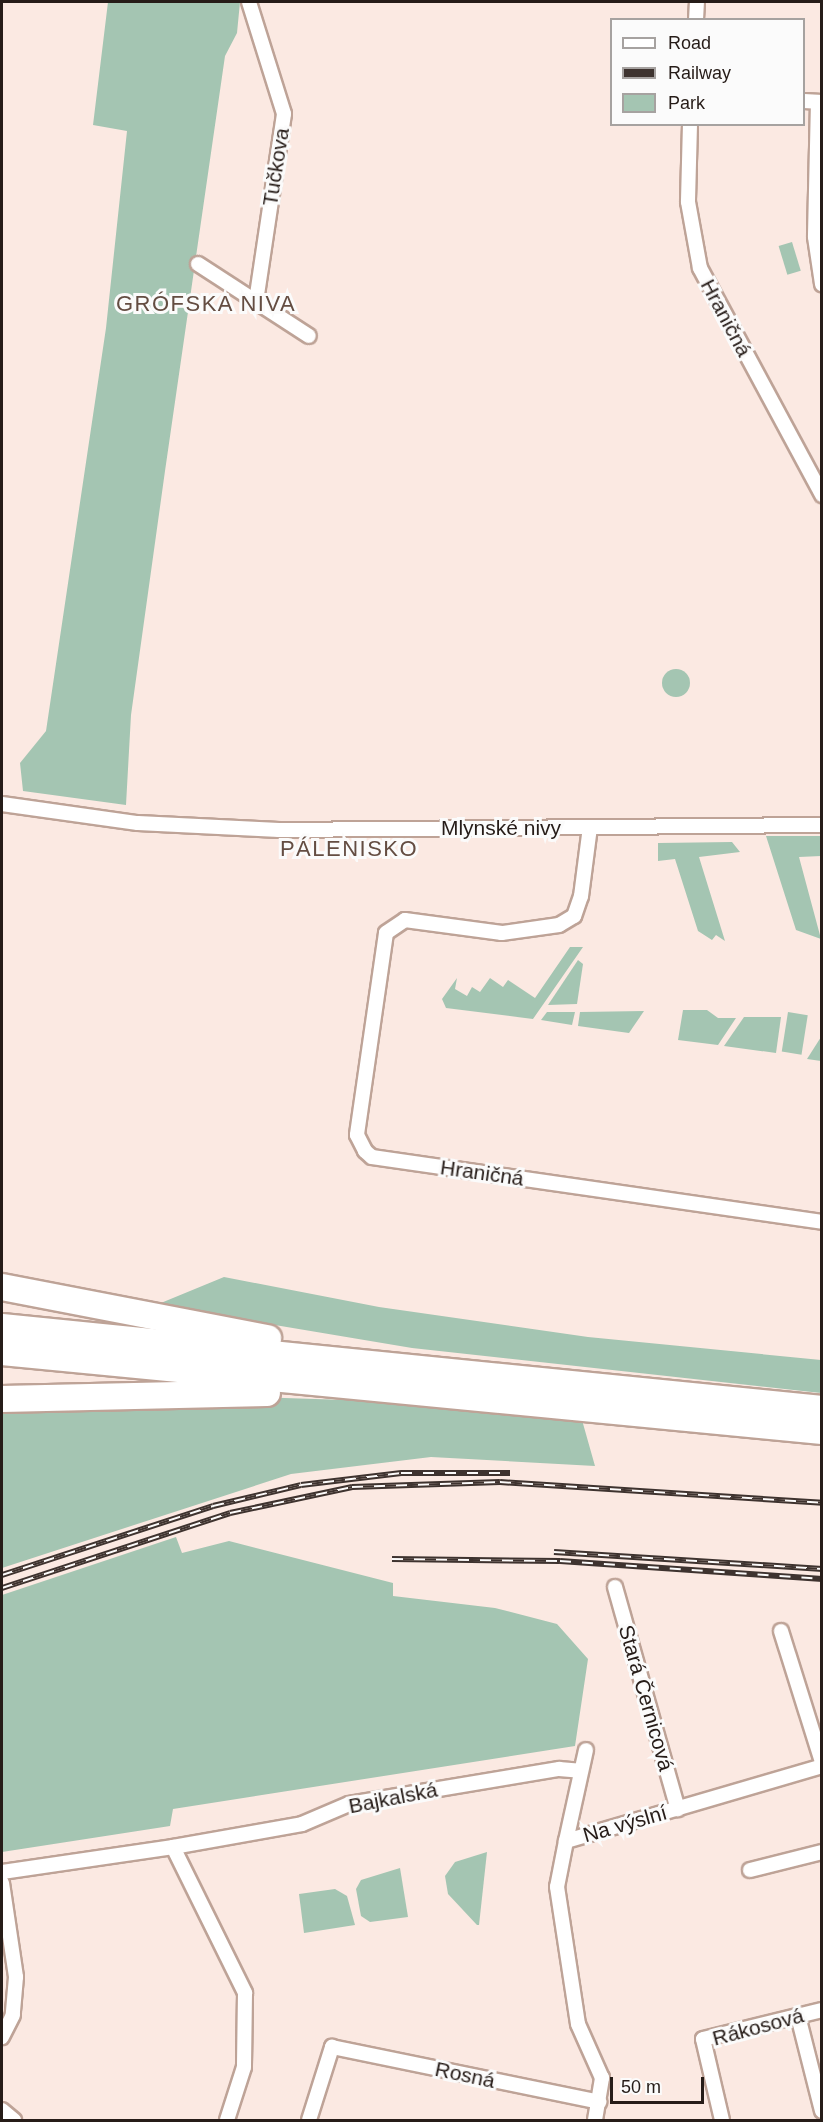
<!DOCTYPE html>
<html>
<head>
<meta charset="utf-8">
<style>
	body { margin:0 }
	#map { position:relative; width:823px; height:2122px; overflow:hidden; background:#fbe9e2; font-family:Arial,sans-serif }
	div>[style] { position:absolute }
	.green>* { inset:0; background:#a4c5b2; transform-origin:0 0 }
	.round { border-radius:50% }
	.roads { filter:drop-shadow(2px 0 #bea397) drop-shadow(-2px 0 #bea397) drop-shadow(0 2px #bea397) drop-shadow(0 -2px #bea397) }
	.minor>* { height:14px; margin:-7px; padding:0 7px; transform-origin:7px; border-radius:7px; background:#fff }
	.motorway>* { height:26px; margin:-13px; padding:0 13px; transform-origin:13px; border-radius:13px; background:#fff }
	.rail>* { height:6px; margin-top:-3px; transform-origin:0; background:repeating-linear-gradient(90deg,#fbfbfb 0 11px,#3e332f 0 22px); box-sizing:border-box; border-block:2px solid #3e332f }
	span { translate:-50% -50%; white-space:nowrap; text-align:center; line-height:1.15; -webkit-text-stroke:6px #fbfbfb; paint-order:stroke }
	.street-label { font-size:21px; color:#261c18 }
	.neighbourhood-label { font-size:22px; color:#644d42; letter-spacing:1.5px }
	.frame { position:absolute; inset:0; border:3px solid #261c18; pointer-events:none }
	.legend { position:absolute; left:610px; top:18px; width:195px; height:108px; box-sizing:border-box; background:#fbfbfb; border:2px solid #a6a2a0; margin:0; padding:8px 10px; list-style:none; font-size:18px; color:#261c18 }
	.legend li { display:flex; align-items:center; gap:12px; height:30px }
	.legend b { width:30px; border:2px solid #a6a2a0 }
	.scale { position:absolute; left:610px; top:2077px; width:94px; height:27px; box-sizing:border-box; border:3px solid #261c18; border-top:0; padding-left:8px; font-size:18px; line-height:21px; white-space:nowrap; color:#261c18; -webkit-text-stroke:4px #fbfbfb; paint-order:stroke }
</style>
</head>
<body>
<div id="map">
	<div class="green">
		<div style="clip-path:polygon(108px 2px,240px 2px,237px 33px,225px 56px,165px 471px,131px 715px,126px 805px,23px 791px,20px 763px,46px 731px,106px 328px,127px 131px,93px 125px)"></div>
		<div style="left:792px;top:242px;width:30px;height:14px;rotate:73deg"></div>
		<div class="round" style="left:662px;top:669px;width:28px;height:28px"></div>
		<div style="clip-path:polygon(766px 836px,821px 836px,821px 856px,799px 857px,821px 939px,796px 930px)"></div>
		<div style="clip-path:polygon(732px 842px,740px 852px,699px 857px,725px 941px,716px 935px,712px 940px,698px 931px,675px 859px,658px 861px,658px 843px)"></div>
		<div style="clip-path:polygon(570px 947px,583px 947px,533px 1019px,446px 1008px,442px 999px,457px 978px,455px 989px,467px 996px,472px 987px,480px 992px,490px 978px,503px 987px,508px 980px,535px 998px)"></div>
		<div style="clip-path:polygon(578px 960px,583px 964px,577px 1004px,548px 1005px)"></div>
		<div style="clip-path:polygon(683px 1010px,707px 1010px,718px 1018px,736px 1018px,718px 1045px,678px 1040px)"></div>
		<div style="clip-path:polygon(644px 1011px,629px 1033px,578px 1026px,580px 1012px)"></div>
		<div style="clip-path:polygon(547px 1012px,575px 1012px,572px 1025px,541px 1020px)"></div>
		<div style="left:788px;top:1012px;width:20px;height:40px;rotate:9deg"></div>
		<div style="clip-path:polygon(744px 1017px,781px 1017px,776px 1053px,724px 1046px)"></div>
		<div style="clip-path:polygon(821px 1037px,821px 1061px,807px 1059px)"></div>
		<div style="clip-path:polygon(224px 1277px,379px 1307px,588px 1337px,821px 1360px,821px 1393px,412px 1348px,156px 1305px)"></div>
		<div style="clip-path:polygon(220px 1396px,376px 1401px,582px 1420px,595px 1466px,431px 1457px,291px 1474px,2px 1568px,2px 1409px)"></div>
		<div style="clip-path:polygon(176px 1537px,182px 1553px,229px 1541px,393px 1583px,393px 1596px,495px 1608px,557px 1624px,588px 1659px,575px 1746px,173px 1809px,170px 1826px,2px 1852px,2px 1595px)"></div>
		<div style="clip-path:polygon(487px 1852px,479px 1925px,477px 1925px,448px 1894px,445px 1876px,455px 1862px)"></div>
		<div style="clip-path:polygon(400px 1868px,408px 1917px,370px 1922px,361px 1916px,356px 1889px,361px 1880px)"></div>
		<div style="clip-path:polygon(335px 1889px,347px 1896px,355px 1925px,304px 1933px,299px 1894px)"></div>
	</div>
	<div class="roads">
		<div class="minor">
			<div style="left:249px;top:2px;width:117px;rotate:72.6deg"></div>
			<div style="left:284px;top:114px;width:189px;rotate:98.5deg"></div>
			<div style="left:696px;top:20px;width:18px;rotate:-87deg"></div>
			<div style="left:804px;top:101px;width:18px;rotate:3deg"></div>
			<div style="left:818px;top:102px;width:135px;rotate:91.3deg"></div>
			<div style="left:815px;top:237px;width:48px;rotate:81.5deg"></div>
			<div style="left:690px;top:124px;width:78px;rotate:91.5deg"></div>
			<div style="left:688px;top:202px;width:67px;rotate:79.7deg"></div>
			<div style="left:700px;top:268px;width:258px;rotate:61.7deg"></div>
			<div style="left:198px;top:264px;width:132px;rotate:33deg"></div>
			<div style="left:2px;top:804px;width:137px;rotate:8deg"></div>
			<div style="left:138px;top:823px;width:141px;rotate:2.8deg"></div>
			<div style="left:279px;top:830px;width:543px;rotate:-0.53deg"></div>
			<div style="left:590px;top:827px;width:70px;rotate:97.4deg"></div>
			<div style="left:581px;top:896px;width:21px;rotate:109deg"></div>
			<div style="left:574px;top:916px;width:17px;rotate:149deg"></div>
			<div style="left:559px;top:925px;width:58px;rotate:172deg"></div>
			<div style="left:502px;top:933px;width:98px;rotate:-172.4deg"></div>
			<div style="left:405px;top:920px;width:23px;rotate:146deg"></div>
			<div style="left:386px;top:933px;width:204px;rotate:98.2deg"></div>
			<div style="left:357px;top:1135px;width:18px;rotate:63deg"></div>
			<div style="left:365px;top:1151px;width:9px;rotate:41deg"></div>
			<div style="left:372px;top:1157px;width:455px;rotate:8.2deg"></div>
			<div style="left:615px;top:1587px;width:231px;rotate:74.2deg"></div>
			<div style="left:781px;top:1631px;width:137px;rotate:72.6deg"></div>
			<div style="left:566px;top:1841px;width:93px;rotate:-77.6deg"></div>
			<div style="left:173px;top:1847px;width:131px;rotate:-10.1deg"></div>
			<div style="left:302px;top:1824px;width:51px;rotate:-23.1deg"></div>
			<div style="left:349px;top:1804px;width:213px;rotate:-9.5deg"></div>
			<div style="left:559px;top:1769px;width:21px;rotate:5deg"></div>
			<div style="left:750px;top:1870px;width:74px;rotate:-14deg"></div>
			<div style="left:2px;top:1872px;width:173px;rotate:-8.3deg"></div>
			<div style="left:173px;top:1847px;width:163px;rotate:63.7deg"></div>
			<div style="left:245px;top:1993px;width:74px;rotate:90.8deg"></div>
			<div style="left:244px;top:2067px;width:56px;rotate:107.8deg"></div>
			<div style="left:2px;top:1883px;width:95px;rotate:81.5deg"></div>
			<div style="left:16px;top:1977px;width:38px;rotate:95deg"></div>
			<div style="left:13px;top:2015px;width:25px;rotate:117deg"></div>
			<div style="left:798px;top:2016px;width:98px;rotate:75.8deg"></div>
			<div style="left:2px;top:2110px;width:16px;rotate:40deg"></div>
			<div style="left:309px;top:2120px;width:77px;rotate:-72.5deg"></div>
			<div style="left:332px;top:2047px;width:273px;rotate:11.6deg"></div>
			<div style="left:595px;top:2120px;width:43px;rotate:-80.5deg"></div>
			<div style="left:602px;top:2078px;width:59px;rotate:-114deg"></div>
			<div style="left:578px;top:2024px;width:139px;rotate:-98.7deg"></div>
			<div style="left:557px;top:1887px;width:47px;rotate:-78.9deg"></div>
			<div style="left:566px;top:1841px;width:267px;rotate:-16.3deg"></div>
			<div style="left:722px;top:2120px;width:83px;rotate:-103.2deg"></div>
			<div style="left:703px;top:2039px;width:122px;rotate:-13.7deg"></div>
		</div>
		<div class="motorway">
			<div style="left:2px;top:1287px;width:271px;rotate:10.9deg"></div>
			<div style="left:2px;top:1327px;width:824px;rotate:5.71deg"></div>
			<div style="left:2px;top:1352px;width:824px;rotate:5.5deg"></div>
			<div style="left:2px;top:1399px;width:265px;rotate:-1.3deg"></div>
		</div>
	</div>
	<div class="rail">
		<div style="left:554px;top:1552px;width:269px;rotate:3.6deg"></div>
		<div style="left:392px;top:1559px;width:168px;rotate:0.7deg"></div>
		<div style="left:560px;top:1561px;width:263px;rotate:3.9deg"></div>
		<div style="left:2px;top:1575px;width:222px;rotate:-18.1deg"></div>
		<div style="left:213px;top:1506px;width:90px;rotate:-13.4deg"></div>
		<div style="left:301px;top:1485px;width:101px;rotate:-6.8deg"></div>
		<div style="left:401px;top:1473px;width:109px"></div>
		<div style="left:2px;top:1588px;width:240px;rotate:-18.2deg"></div>
		<div style="left:230px;top:1513px;width:125px;rotate:-12deg"></div>
		<div style="left:352px;top:1487px;width:148px;rotate:-1.9deg"></div>
		<div style="left:500px;top:1482px;width:323px;rotate:3.7deg"></div>
	</div>
	<div class="street-label">
		<span style="left:276px;top:167px;rotate:-81deg">Tučkova</span>
		<span style="left:726px;top:318px;rotate:62deg">Hraničná</span>
		<span style="left:501px;top:828px">Mlynské nivy</span>
		<span style="left:482px;top:1173px;rotate:8deg">Hraničná</span>
		<span style="left:646px;top:1698px;rotate:74deg">Stará Černicová</span>
		<span style="left:393px;top:1798px;rotate:-11deg">Bajkalská</span>
		<span style="left:625px;top:1824px;rotate:-16deg">Na výslní</span>
		<span style="left:758px;top:2027px;rotate:-15deg">Rákosová</span>
		<span style="left:465px;top:2075px;rotate:12deg">Rosná</span>
	</div>
	<div class="neighbourhood-label">
		<span style="left:206px;top:304px">GRÓFSKA NIVA</span>
		<span style="left:349px;top:849px">PÁLENISKO</span>
	</div>
	<div class="frame"></div>
	<ul class="legend">
	<li><b style="height:8px;background:#fff"></b>Road</li>
	<li><b style="height:8px;background:#3e332f"></b>Railway</li>
	<li><b style="height:16px;background:#a4c5b2"></b>Park</li>
	</ul>
	<div class="scale">50 m</div>
</div>
</body>
</html>
